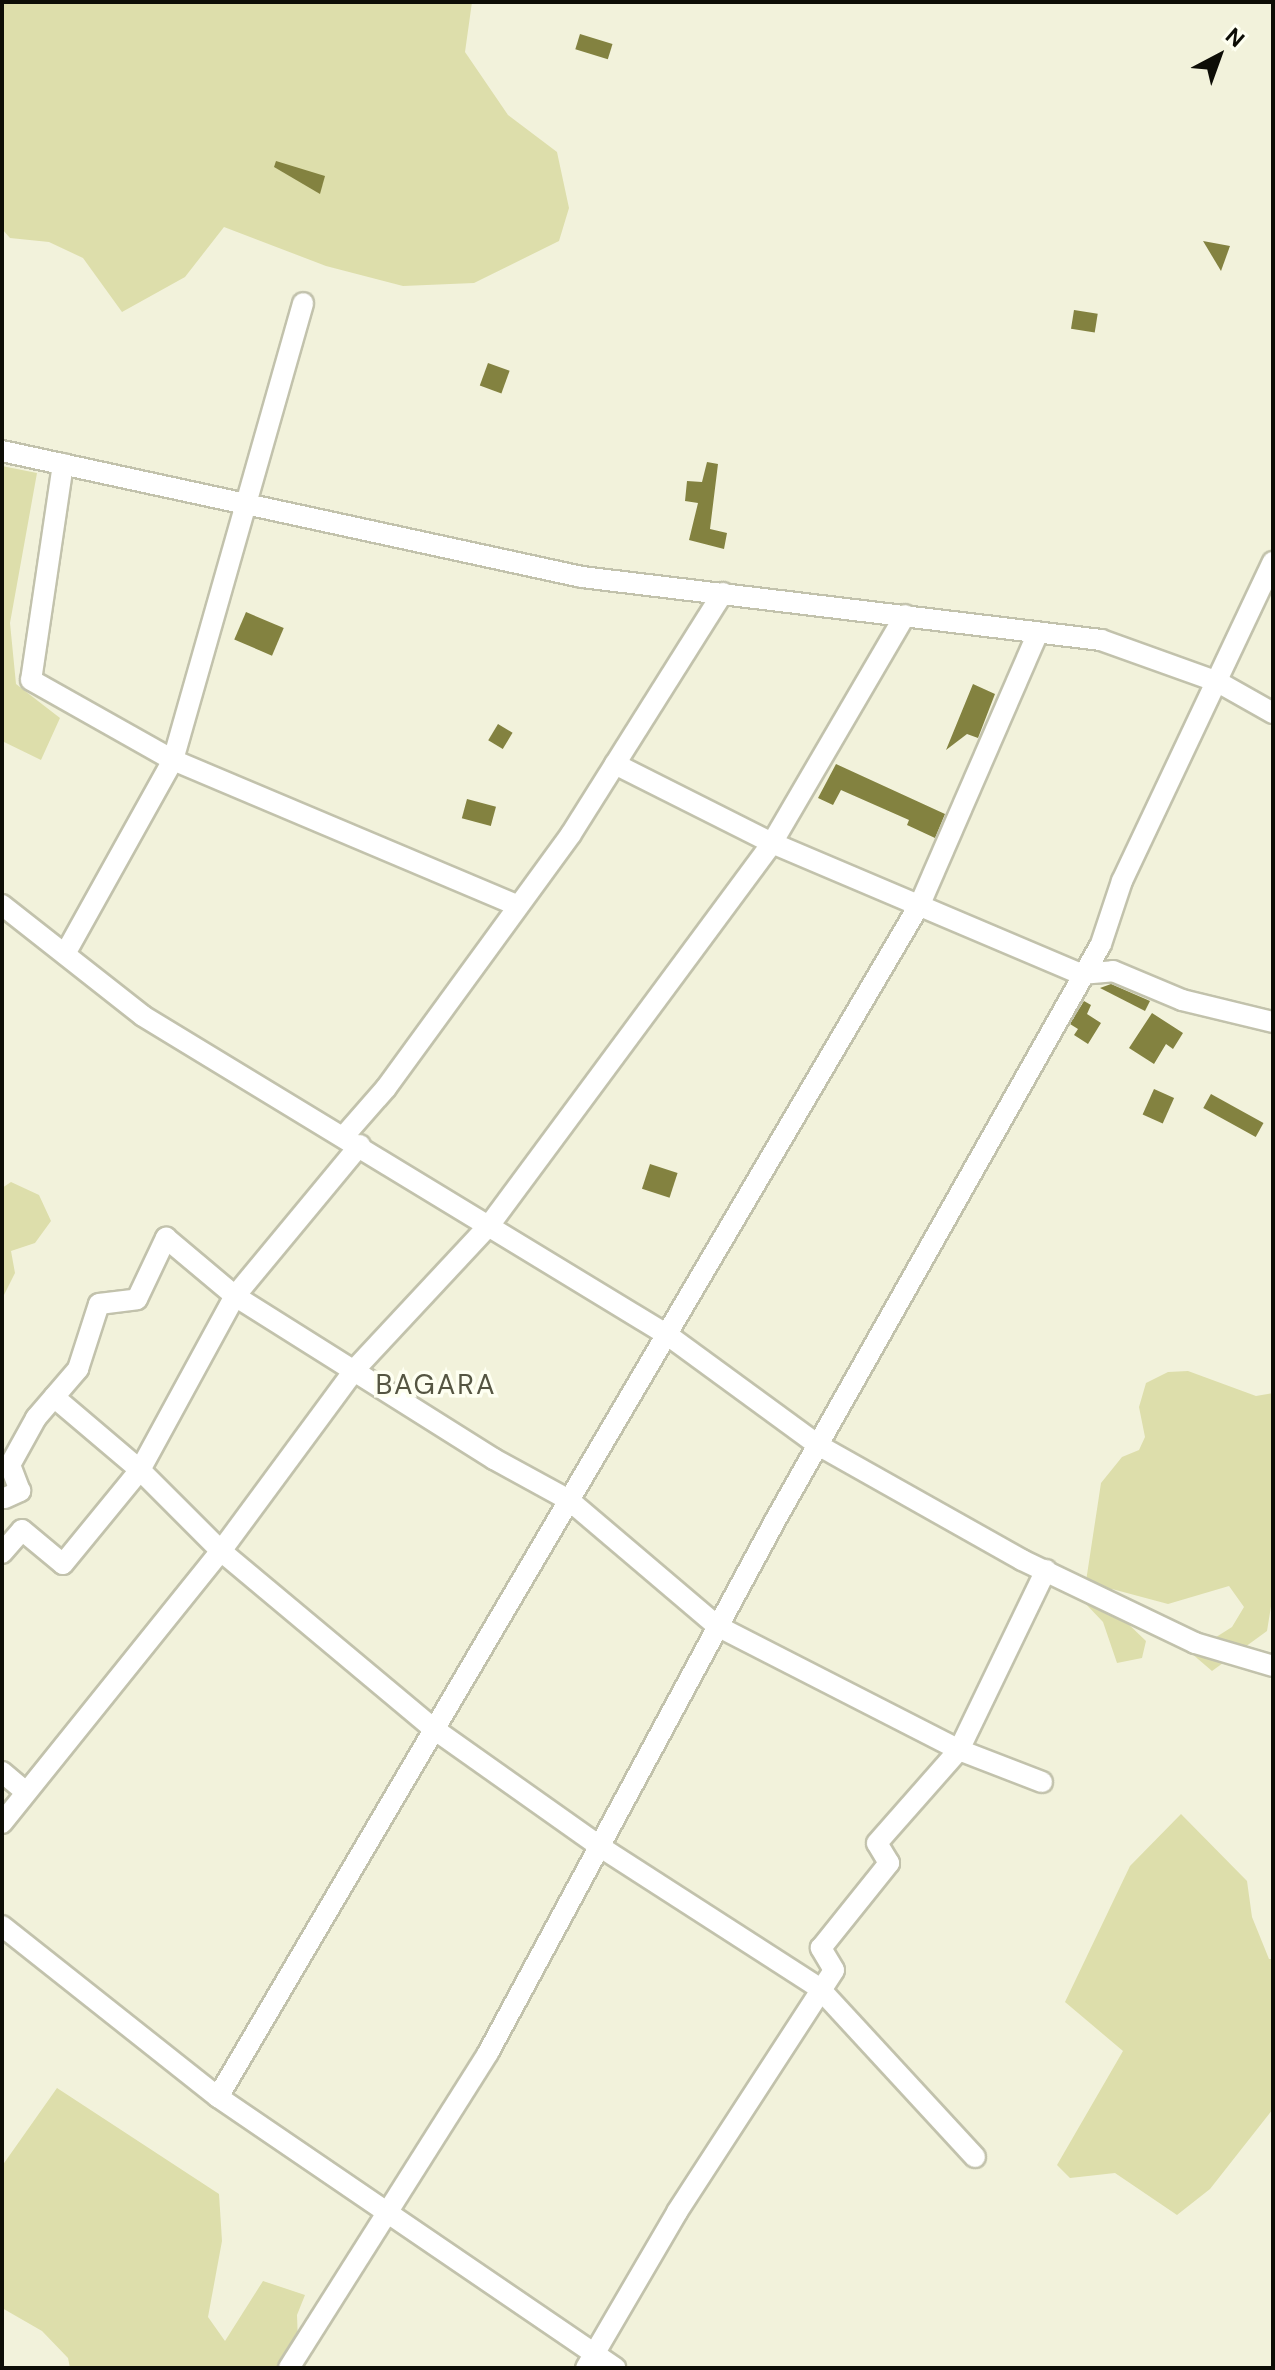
<!DOCTYPE html>
<html>
<head>
<meta charset="utf-8">
<style>
	body { margin:0 }
	#map { position:relative; width:1275px; height:2370px; overflow:hidden; background:#f2f2db; font-family:"DM Sans",sans-serif }
	div>[style] { position:absolute }
	.green>* { inset:0; background:#dddeab }
	.building>* { inset:0; background:#838240; transform-origin:0 0 }
	.roads { filter:drop-shadow(2px 0 #c2c2ac) drop-shadow(-2px 0 #c2c2ac) drop-shadow(0 2px #c2c2ac) drop-shadow(0 -2px #c2c2ac) }
	.street>* { height:20px; margin:-10px; padding:0 10px; transform-origin:10px; border-radius:10px; background:#fff }
	span { translate:-50% -50%; white-space:nowrap; text-align:center; line-height:1.15; -webkit-text-stroke:7px #fefff1; paint-order:stroke }
	.quarter-label { font-size:28px; color:#555542; letter-spacing:2px }
	.frame { position:absolute; inset:0; border:4px solid #0d0d06; pointer-events:none }
	.north { position:absolute; left:1179px; top:16px; width:80px; height:80px; -webkit-text-stroke:6px #fefff1; paint-order:stroke; rotate:41deg; font-size:22px; font-weight:700; line-height:32px; text-align:center; color:#0d0d06 }
	.north::after { content:''; display:block; margin:auto; width:28px; height:36px; background:#0d0d06; clip-path:polygon(50% 0,100% 100%,50% 72%,0 100%) }
</style>
</head>
<body>
<div id="map">
	<div class="green">
		<div style="clip-path:polygon(2px 2px,472px 2px,465px 52px,508px 115px,557px 152px,569px 208px,559px 241px,474px 283px,403px 286px,326px 266px,224px 227px,185px 277px,122px 312px,83px 258px,49px 242px,10px 238px,2px 229px)"></div>
		<div style="clip-path:polygon(2px 466px,37px 473px,10px 623px,16px 684px,60px 718px,41px 760px,2px 741px)"></div>
		<div style="clip-path:polygon(11px 1182px,39px 1195px,51px 1221px,35px 1243px,11px 1251px,15px 1273px,2px 1299px,2px 1188px)"></div>
		<div style="clip-path:polygon(1188px 1371px,1256px 1396px,1273px 1393px,1273px 1594px,1267px 1631px,1212px 1671px,1191px 1653px,1232px 1627px,1244px 1607px,1229px 1586px,1168px 1604px,1112px 1589px,1121px 1617px,1146px 1641px,1142px 1658px,1117px 1663px,1103px 1622px,1083px 1601px,1101px 1483px,1122px 1457px,1139px 1450px,1145px 1437px,1139px 1407px,1146px 1383px,1168px 1372px)"></div>
		<div style="clip-path:polygon(1181px 1814px,1247px 1881px,1252px 1917px,1269px 1959px,1273px 1959px,1273px 2109px,1210px 2189px,1177px 2215px,1115px 2173px,1070px 2178px,1057px 2165px,1123px 2051px,1065px 2002px,1130px 1866px)"></div>
		<div style="clip-path:polygon(57px 2088px,219px 2194px,222px 2241px,208px 2317px,225px 2341px,263px 2281px,305px 2295px,297px 2315px,299px 2368px,70px 2368px,68px 2358px,42px 2331px,2px 2308px,2px 2166px)"></div>
	</div>
	<div class="building">
		<div style="left:580px;top:34px;width:34px;height:16px;rotate:17deg"></div>
		<div style="clip-path:polygon(276px 161px,325px 176px,320px 194px,274px 167px)"></div>
		<div style="clip-path:polygon(1203px 241px,1230px 246px,1221px 271px)"></div>
		<div style="left:1074px;top:310px;width:24px;height:19px;rotate:9deg"></div>
		<div style="left:488px;top:363px;width:23px;height:24px;rotate:20deg"></div>
		<div style="clip-path:polygon(707px 462px,718px 464px,710px 529px,727px 533px,724px 549px,689px 540px,698px 503px,685px 501px,687px 481px,702px 482px)"></div>
		<div style="left:246px;top:612px;width:41px;height:30px;rotate:23deg"></div>
		<div style="clip-path:polygon(973px 684px,995px 694px,978px 738px,967px 734px,946px 750px)"></div>
		<div style="left:498px;top:724px;width:17px;height:19px;rotate:31deg"></div>
		<div style="clip-path:polygon(836px 764px,945px 814px,935px 838px,907px 825px,909px 820px,841px 790px,833px 805px,818px 798px)"></div>
		<div style="left:467px;top:799px;width:30px;height:20px;rotate:15deg"></div>
		<div style="clip-path:polygon(1111px 984px,1150px 1001px,1145px 1011px,1100px 988px)"></div>
		<div style="clip-path:polygon(1084px 1001px,1091px 1005px,1087px 1014px,1101px 1023px,1088px 1044px,1074px 1035px,1078px 1029px,1070px 1024px)"></div>
		<div style="clip-path:polygon(1152px 1013px,1183px 1033px,1173px 1049px,1166px 1044px,1154px 1064px,1129px 1048px)"></div>
		<div style="left:1154px;top:1089px;width:22px;height:28px;rotate:24deg"></div>
		<div style="left:1211px;top:1094px;width:60px;height:16px;rotate:29deg"></div>
		<div style="left:650px;top:1164px;width:29px;height:26px;rotate:18deg"></div>
	</div>
	<div class="roads">
		<div class="street">
			<div style="left:2px;top:451px;width:594px;rotate:12.26deg"></div>
			<div style="left:582px;top:577px;width:523px;rotate:6.92deg"></div>
			<div style="left:1101px;top:640px;width:124px;rotate:19.7deg"></div>
			<div style="left:1218px;top:682px;width:63px;rotate:29.4deg"></div>
			<div style="left:63px;top:464px;width:218px;rotate:98.4deg"></div>
			<div style="left:31px;top:680px;width:163px;rotate:29.4deg"></div>
			<div style="left:173px;top:760px;width:373px;rotate:22.9deg"></div>
			<div style="left:615px;top:764px;width:176px;rotate:26.7deg"></div>
			<div style="left:772px;top:843px;width:336px;rotate:23deg"></div>
			<div style="left:1081px;top:974px;width:32px;rotate:-5deg"></div>
			<div style="left:1113px;top:971px;width:75px;rotate:22.8deg"></div>
			<div style="left:1182px;top:1000px;width:94px;rotate:13.6deg"></div>
			<div style="left:2px;top:905px;width:179px;rotate:38.2deg"></div>
			<div style="left:143px;top:1016px;width:616px;rotate:31.31deg"></div>
			<div style="left:669px;top:1336px;width:185px;rotate:36.2deg"></div>
			<div style="left:818px;top:1445px;width:234px;rotate:29.4deg"></div>
			<div style="left:1022px;top:1560px;width:192px;rotate:25.6deg"></div>
			<div style="left:1195px;top:1643px;width:81px;rotate:16.4deg"></div>
			<div style="left:65px;top:954px;width:222px;rotate:-60.9deg"></div>
			<div style="left:173px;top:760px;width:475px;rotate:-74.1deg"></div>
			<div style="left:344px;top:1136px;width:64px;rotate:-48.8deg"></div>
			<div style="left:386px;top:1088px;width:314px;rotate:-53.9deg"></div>
			<div style="left:571px;top:834px;width:285px;rotate:-57.8deg"></div>
			<div style="left:54px;top:1397px;width:113px;rotate:40.3deg"></div>
			<div style="left:140px;top:1470px;width:115px;rotate:45deg"></div>
			<div style="left:221px;top:1551px;width:278px;rotate:39.9deg"></div>
			<div style="left:434px;top:1729px;width:202px;rotate:35.3deg"></div>
			<div style="left:599px;top:1846px;width:262px;rotate:32.8deg"></div>
			<div style="left:819px;top:1988px;width:230px;rotate:47.3deg"></div>
			<div style="left:5px;top:1498px;width:17px;rotate:-25deg"></div>
			<div style="left:20px;top:1491px;width:28px;rotate:-111deg"></div>
			<div style="left:10px;top:1465px;width:54px;rotate:-61deg"></div>
			<div style="left:36px;top:1418px;width:65px;rotate:-49.4deg"></div>
			<div style="left:78px;top:1369px;width:68px;rotate:-72.1deg"></div>
			<div style="left:99px;top:1304px;width:38px;rotate:-7deg"></div>
			<div style="left:137px;top:1299px;width:68px;rotate:-64.6deg"></div>
			<div style="left:166px;top:1238px;width:90px;rotate:40deg"></div>
			<div style="left:235px;top:1296px;width:306px;rotate:32.2deg"></div>
			<div style="left:494px;top:1459px;width:85px;rotate:28.7deg"></div>
			<div style="left:569px;top:1500px;width:194px;rotate:40.4deg"></div>
			<div style="left:717px;top:1626px;width:272px;rotate:27.1deg"></div>
			<div style="left:959px;top:1750px;width:89px;rotate:21.1deg"></div>
			<div style="left:2px;top:1553px;width:30px;rotate:-49deg"></div>
			<div style="left:22px;top:1530px;width:53px;rotate:39.7deg"></div>
			<div style="left:63px;top:1564px;width:122px;rotate:-50.7deg"></div>
			<div style="left:140px;top:1470px;width:198px;rotate:-61.4deg"></div>
			<div style="left:235px;top:1296px;width:196px;rotate:-50.4deg"></div>
			<div style="left:2px;top:1772px;width:31px;rotate:40deg"></div>
			<div style="left:2px;top:1823px;width:349px;rotate:-51.2deg"></div>
			<div style="left:221px;top:1551px;width:227px;rotate:-53.6deg"></div>
			<div style="left:356px;top:1368px;width:198px;rotate:-47deg"></div>
			<div style="left:491px;top:1223px;width:473px;rotate:-53.5deg"></div>
			<div style="left:772px;top:843px;width:264px;rotate:-59.7deg"></div>
			<div style="left:2px;top:1926px;width:275px;rotate:38.4deg"></div>
			<div style="left:218px;top:2097px;width:481px;rotate:34.3deg"></div>
			<div style="left:218px;top:2097px;width:1384px;rotate:-59.53deg"></div>
			<div style="left:920px;top:904px;width:296px;rotate:-66.5deg"></div>
			<div style="left:289px;top:2368px;width:373px;rotate:-57.7deg"></div>
			<div style="left:488px;top:2053px;width:607px;rotate:-61.66deg"></div>
			<div style="left:776px;top:1519px;width:660px;rotate:-60.52deg"></div>
			<div style="left:1101px;top:944px;width:66px;rotate:-71.6deg"></div>
			<div style="left:1122px;top:881px;width:353px;rotate:-64.7deg"></div>
			<div style="left:586px;top:2368px;width:181px;rotate:-59.7deg"></div>
			<div style="left:677px;top:2212px;width:288px;rotate:-57deg"></div>
			<div style="left:834px;top:1970px;width:26px;rotate:-121deg"></div>
			<div style="left:821px;top:1948px;width:109px;rotate:-51.3deg"></div>
			<div style="left:889px;top:1863px;width:23px;rotate:-121deg"></div>
			<div style="left:877px;top:1843px;width:124px;rotate:-48.6deg"></div>
			<div style="left:959px;top:1750px;width:200px;rotate:-64.2deg"></div>
		</div>
	</div>
	<div class="quarter-label">
		<span style="left:436px;top:1385px">BAGARA</span>
	</div>
	<div class="frame"></div>
	<div class="north">N</div>
</div>
</body>
</html>
